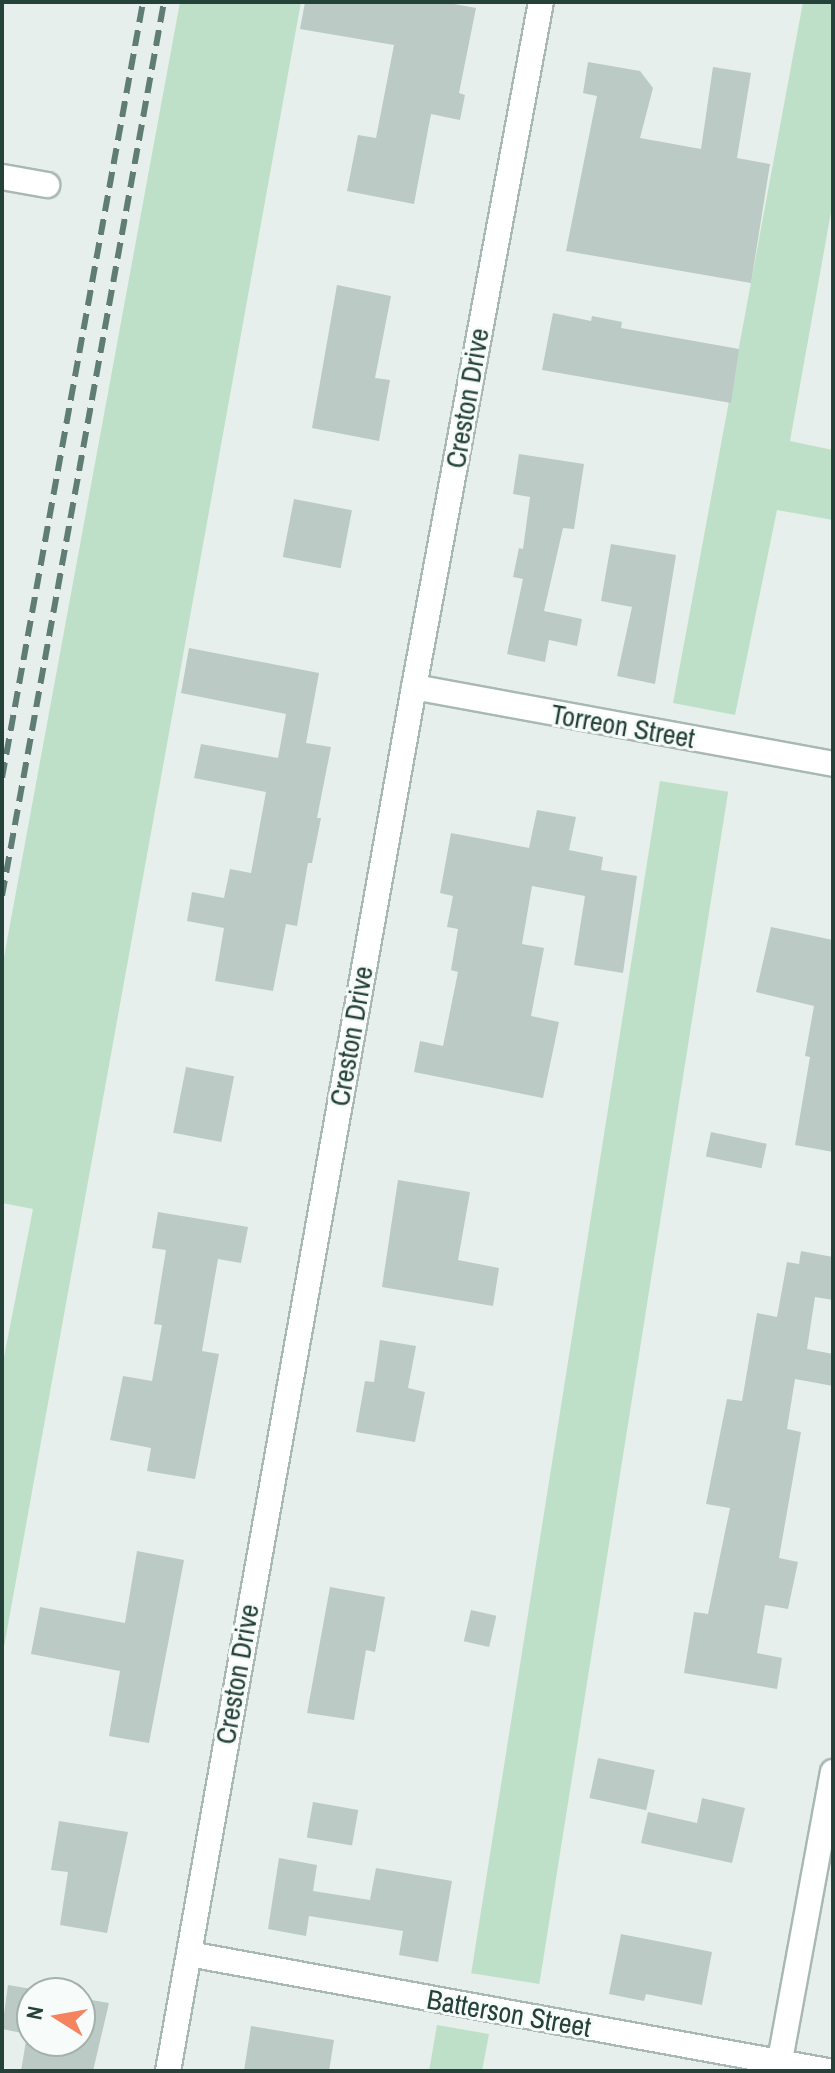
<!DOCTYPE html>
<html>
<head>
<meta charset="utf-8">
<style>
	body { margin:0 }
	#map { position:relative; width:835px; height:2073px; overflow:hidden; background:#e6efeb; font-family:"Archivo Narrow",sans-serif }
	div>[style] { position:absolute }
	.green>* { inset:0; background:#bfe0c8; transform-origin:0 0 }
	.building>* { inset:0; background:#bbcac4; transform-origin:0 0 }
	.roads { filter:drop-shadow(2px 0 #a8b8b2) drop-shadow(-2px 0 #a8b8b2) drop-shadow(0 2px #a8b8b2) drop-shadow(0 -2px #a8b8b2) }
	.street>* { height:24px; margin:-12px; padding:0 12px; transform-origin:12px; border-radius:12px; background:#fff }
	.rail>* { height:6px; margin-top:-3px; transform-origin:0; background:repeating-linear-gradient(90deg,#5f7d75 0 16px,transparent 0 24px) }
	span { translate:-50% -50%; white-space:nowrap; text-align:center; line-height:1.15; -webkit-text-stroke:6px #f7fbf9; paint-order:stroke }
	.street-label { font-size:28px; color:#24423a }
	.frame { position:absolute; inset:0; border:4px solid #24423a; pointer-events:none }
	.north { position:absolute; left:16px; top:1977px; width:80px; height:80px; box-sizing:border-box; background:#f7fbf9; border:2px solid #a3b1ad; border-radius:50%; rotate:281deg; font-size:22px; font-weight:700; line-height:32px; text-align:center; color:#24423a }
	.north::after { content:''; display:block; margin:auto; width:28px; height:36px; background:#f4845f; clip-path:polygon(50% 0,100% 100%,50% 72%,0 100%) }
</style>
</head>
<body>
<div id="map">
	<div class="green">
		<div style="clip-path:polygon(180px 2px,301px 2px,2px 1658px,2px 1367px,33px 1209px,2px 1203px,2px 968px)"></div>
		<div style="clip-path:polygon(803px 2px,833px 2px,833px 201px,790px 441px,833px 450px,833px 520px,777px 510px,735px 715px,673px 703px)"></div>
		<div style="left:660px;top:781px;width:69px;height:1207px;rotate:9deg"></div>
		<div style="clip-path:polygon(437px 2025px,489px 2034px,482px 2071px,429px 2071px)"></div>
	</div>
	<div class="building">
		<div style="clip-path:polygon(305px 2px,443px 2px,476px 8px,459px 93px,465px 95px,460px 120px,431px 114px,414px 204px,347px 191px,358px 135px,376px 138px,394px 45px,300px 29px)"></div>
		<div style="clip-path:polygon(588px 62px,640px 71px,653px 88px,640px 138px,701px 149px,713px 67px,751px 73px,737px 158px,770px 164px,751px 283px,566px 251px,597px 96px,583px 93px)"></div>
		<div style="clip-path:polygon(337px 285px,391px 296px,375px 378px,390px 380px,379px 441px,312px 428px)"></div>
		<div style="clip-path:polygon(553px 313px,591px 321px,592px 316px,622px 322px,621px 328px,739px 349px,731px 403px,542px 370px)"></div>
		<div style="clip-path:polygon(519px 454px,584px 464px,574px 529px,563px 528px,544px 611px,582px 619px,577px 646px,549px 640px,545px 662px,507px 654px,523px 579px,513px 577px,519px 548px,523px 549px,530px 497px,513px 494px)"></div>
		<div style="left:294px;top:499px;width:59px;height:59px;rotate:11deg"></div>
		<div style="clip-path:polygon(611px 544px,676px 555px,655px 684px,617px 676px,632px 607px,601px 601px)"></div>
		<div style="clip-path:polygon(189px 648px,319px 673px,306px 743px,331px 747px,317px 818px,321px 818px,312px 863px,308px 863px,297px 926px,286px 924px,273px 991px,215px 981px,224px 928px,187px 921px,192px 892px,224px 898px,230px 869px,251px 873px,266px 792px,194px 778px,201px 744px,278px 758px,286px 714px,181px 693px)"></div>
		<div style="clip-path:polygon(537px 810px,576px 817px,569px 850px,603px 857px,601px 870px,637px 876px,623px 973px,574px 965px,585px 896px,532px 886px,522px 944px,544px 948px,531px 1016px,559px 1022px,543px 1098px,414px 1072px,420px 1041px,443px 1046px,458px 972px,451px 970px,458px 929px,447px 927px,453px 896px,440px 893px,451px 833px,529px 848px)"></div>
		<div style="clip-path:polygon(771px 927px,833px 940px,833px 1152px,795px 1145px,810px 1057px,805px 1056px,814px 1006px,756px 992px)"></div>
		<div style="left:186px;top:1067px;width:49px;height:67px;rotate:11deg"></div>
		<div style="left:711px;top:1132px;width:57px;height:25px;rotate:12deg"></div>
		<div style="clip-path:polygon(398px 1180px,470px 1192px,458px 1260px,499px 1268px,493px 1306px,382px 1287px)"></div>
		<div style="clip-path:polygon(158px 1212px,248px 1227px,241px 1263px,218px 1259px,202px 1351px,219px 1354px,195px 1479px,147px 1471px,151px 1448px,110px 1440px,123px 1376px,152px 1381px,162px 1325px,154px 1324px,166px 1250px,152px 1248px)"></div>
		<div style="clip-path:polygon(801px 1251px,833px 1257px,833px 1300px,815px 1297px,807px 1349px,833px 1354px,833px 1386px,795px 1379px,787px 1429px,801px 1432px,779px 1558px,798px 1562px,788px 1609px,765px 1605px,757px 1653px,782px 1658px,777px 1689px,684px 1673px,694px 1612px,708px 1614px,730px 1508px,706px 1504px,727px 1399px,742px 1401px,757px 1313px,777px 1317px,787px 1262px,799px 1264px)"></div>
		<div style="clip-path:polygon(380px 1340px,416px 1346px,408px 1388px,425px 1392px,415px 1442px,356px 1432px,365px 1381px,374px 1382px)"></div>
		<div style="clip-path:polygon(137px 1551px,184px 1560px,149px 1743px,109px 1736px,120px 1671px,31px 1654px,40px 1607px,125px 1623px)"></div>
		<div style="clip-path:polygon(330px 1587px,385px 1597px,375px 1652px,366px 1650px,354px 1720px,307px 1713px)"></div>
		<div style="left:471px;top:1610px;width:26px;height:32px;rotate:13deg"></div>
		<div style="left:598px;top:1758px;width:58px;height:41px;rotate:12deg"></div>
		<div style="clip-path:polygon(702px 1798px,745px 1808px,732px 1863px,641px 1843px,648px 1812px,697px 1823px)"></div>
		<div style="left:313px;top:1802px;width:46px;height:36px;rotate:10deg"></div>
		<div style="clip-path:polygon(59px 1821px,128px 1832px,107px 1933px,60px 1925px,68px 1872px,51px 1870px)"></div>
		<div style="clip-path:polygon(279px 1858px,317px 1865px,313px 1891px,370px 1900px,376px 1868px,452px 1881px,438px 1962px,399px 1955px,403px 1931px,309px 1916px,306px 1936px,268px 1929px)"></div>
		<div style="clip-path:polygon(621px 1934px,712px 1952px,702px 2005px,646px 1994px,644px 2001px,609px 1994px)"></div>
		<div style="clip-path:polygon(8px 1985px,32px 1989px,32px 2035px,2px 2029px)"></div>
		<div style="clip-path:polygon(80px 1998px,109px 2003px,93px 2071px,21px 2071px,26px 2041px,80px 2041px)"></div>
		<div style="clip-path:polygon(251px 2026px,334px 2040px,329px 2071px,244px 2071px)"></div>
	</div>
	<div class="roads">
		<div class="street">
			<div style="left:2px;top:177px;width:46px;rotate:10.1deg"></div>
			<div style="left:414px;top:687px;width:426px;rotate:10.4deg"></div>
			<div style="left:189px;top:1954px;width:650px;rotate:10.38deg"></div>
			<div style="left:168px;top:2071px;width:1406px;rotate:-79.92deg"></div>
			<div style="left:414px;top:687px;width:697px;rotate:-79.5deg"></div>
			<div style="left:778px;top:2071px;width:304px;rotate:-79.6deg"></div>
		</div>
	</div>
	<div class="rail">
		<div style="left:2px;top:778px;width:789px;rotate:-79.7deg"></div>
		<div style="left:2px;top:896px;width:909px;rotate:-79.73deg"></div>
	</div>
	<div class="street-label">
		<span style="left:467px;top:398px;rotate:-80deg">Creston Drive</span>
		<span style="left:623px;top:726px;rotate:10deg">Torreon Street</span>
		<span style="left:351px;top:1036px;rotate:-80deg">Creston Drive</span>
		<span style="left:237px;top:1674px;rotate:-80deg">Creston Drive</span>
		<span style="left:509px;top:2013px;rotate:10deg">Batterson Street</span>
	</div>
	<div class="frame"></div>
	<div class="north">N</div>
</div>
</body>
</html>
